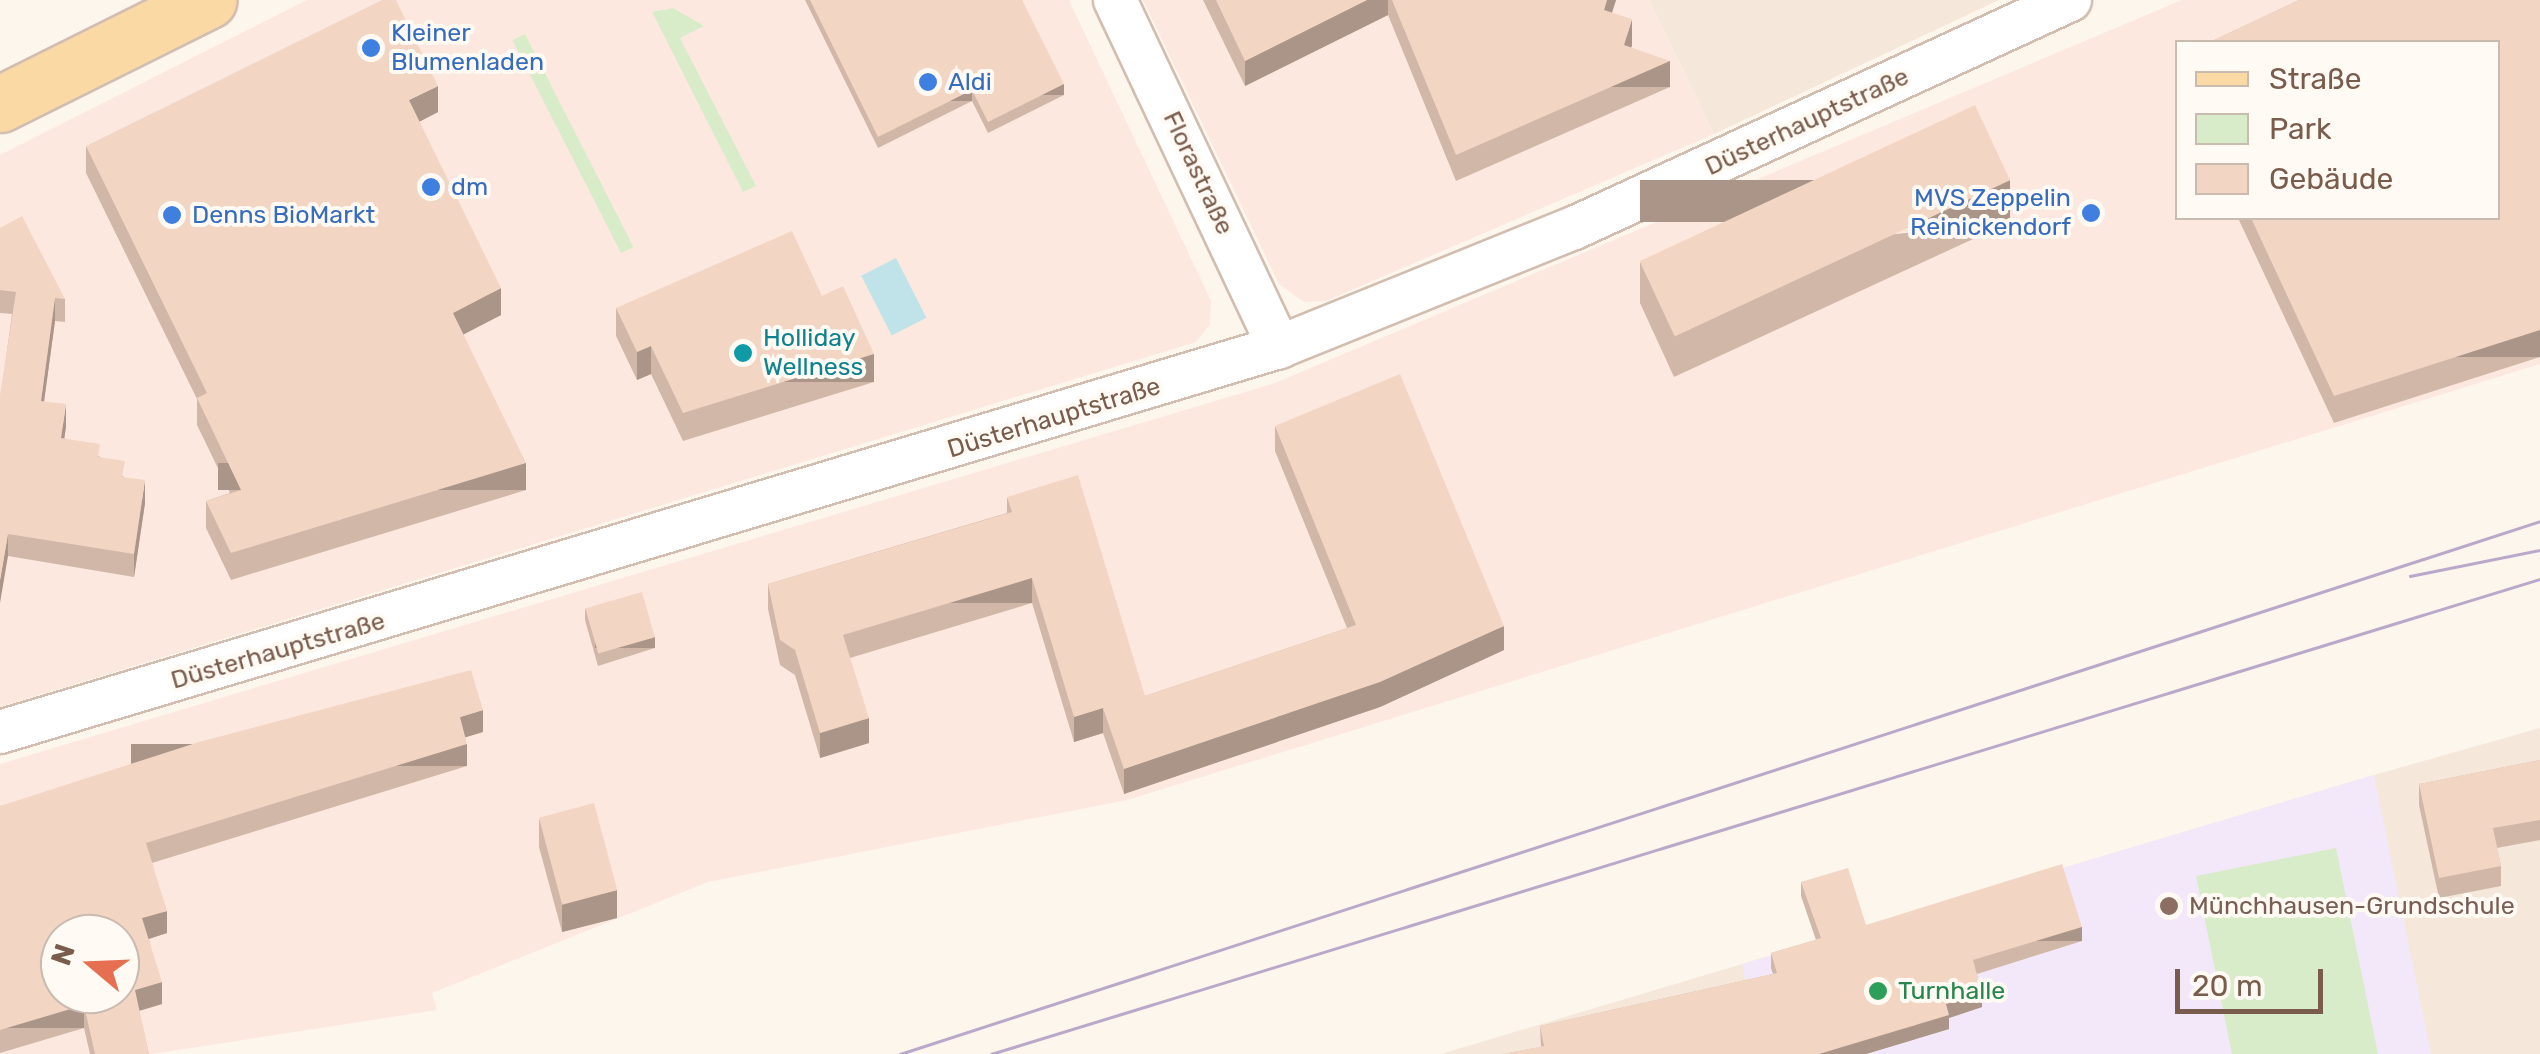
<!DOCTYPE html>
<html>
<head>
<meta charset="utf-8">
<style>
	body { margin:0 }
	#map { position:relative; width:2540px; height:1054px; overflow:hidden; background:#fdf6ec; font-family:Rubik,sans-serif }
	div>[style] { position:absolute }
	.residential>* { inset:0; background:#f5e8da }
	.commercial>* { inset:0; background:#fde8e0 }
	.education>* { inset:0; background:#f3e8fa }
	.green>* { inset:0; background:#d8ecc9; transform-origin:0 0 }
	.water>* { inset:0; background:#bfe3e8; transform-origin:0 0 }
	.roads { filter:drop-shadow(2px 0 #d1beb0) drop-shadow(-2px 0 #d1beb0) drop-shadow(0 2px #d1beb0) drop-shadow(0 -2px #d1beb0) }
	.street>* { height:42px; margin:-21px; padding:0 21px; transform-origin:21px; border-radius:21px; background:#fff }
	.primary>* { height:55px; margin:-27.5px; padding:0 27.5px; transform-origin:27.5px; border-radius:27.5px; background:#fbd9a5 }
	.tram>* { height:2.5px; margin:-1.25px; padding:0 1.25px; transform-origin:1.25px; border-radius:1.25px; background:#b9a8c9 }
	.wall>* { inset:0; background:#d1b7a8 }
	.shaded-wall>* { inset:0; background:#aa9588; transform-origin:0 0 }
	.building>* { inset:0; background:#f3d5c3; transform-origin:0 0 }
	.dots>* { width:28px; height:28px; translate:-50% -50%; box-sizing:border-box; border:5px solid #fffaf3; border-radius:50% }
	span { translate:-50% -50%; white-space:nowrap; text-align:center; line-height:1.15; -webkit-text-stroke:8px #fffaf3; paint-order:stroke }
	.shop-label { font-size:25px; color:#366cbe }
	.left { translate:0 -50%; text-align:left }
	.right { translate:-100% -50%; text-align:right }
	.street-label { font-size:25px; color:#7a5c4d }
	.culture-label { font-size:25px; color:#0d838f }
	.education-label { font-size:25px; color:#785e54 }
	.leisure-label { font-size:25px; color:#27864d }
	.legend { position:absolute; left:2175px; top:40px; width:325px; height:180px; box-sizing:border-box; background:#fffaf3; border:2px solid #cabbb1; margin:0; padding:12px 18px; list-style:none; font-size:30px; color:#7a5c4d }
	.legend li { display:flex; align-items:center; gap:20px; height:50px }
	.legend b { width:50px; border:2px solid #cabbb1 }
	.north { position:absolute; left:40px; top:914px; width:100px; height:100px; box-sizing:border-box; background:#fffaf3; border:2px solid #cabbb1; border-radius:50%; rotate:289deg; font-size:28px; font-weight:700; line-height:40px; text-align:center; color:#7a5c4d }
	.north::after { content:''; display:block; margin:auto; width:35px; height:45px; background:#e76f51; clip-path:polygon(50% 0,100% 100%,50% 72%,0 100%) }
	.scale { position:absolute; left:2175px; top:969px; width:148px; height:45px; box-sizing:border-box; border:5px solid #7a5c4d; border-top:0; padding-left:12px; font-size:30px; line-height:35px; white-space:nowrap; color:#7a5c4d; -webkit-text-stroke:8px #fffaf3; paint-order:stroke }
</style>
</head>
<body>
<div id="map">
	<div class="residential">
		<div style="clip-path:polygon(1649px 0,1999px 0,1714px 134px)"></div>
		<div style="clip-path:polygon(2540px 728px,2540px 1054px,1441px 1054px,2374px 775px)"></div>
	</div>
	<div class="commercial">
		<div style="clip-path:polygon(307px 0,1069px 0,1211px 301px,1210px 324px,1196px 342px,0 707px,0 155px)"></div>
		<div style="clip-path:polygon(1143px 0,1649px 0,1714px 134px,1326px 301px,1304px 302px,1279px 284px)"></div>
		<div style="clip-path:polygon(evenodd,2182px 0,2540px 0,2540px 364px,1127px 800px,708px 882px,432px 993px,437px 1010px,152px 1054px,0 1054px,0 764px,1275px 383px,2182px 0,2178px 42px,2498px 42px,2498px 218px,2178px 218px,2178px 42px,2182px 0,60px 934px,120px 934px,120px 994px,60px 994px,60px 934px)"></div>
	</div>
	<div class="education">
		<div style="clip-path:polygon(2374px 775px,2431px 1054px,1761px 1054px,1742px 964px)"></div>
	</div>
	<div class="green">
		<div style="clip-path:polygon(673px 8px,704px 26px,680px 38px,756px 186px,743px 192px,652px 12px)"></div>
		<div style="left:525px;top:34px;width:239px;height:14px;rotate:63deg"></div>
		<div style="clip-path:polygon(2336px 848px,2378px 1054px,2232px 1054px,2196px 876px)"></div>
	</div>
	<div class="water">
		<div style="left:896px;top:258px;width:67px;height:39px;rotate:63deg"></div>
	</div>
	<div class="roads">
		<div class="street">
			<div style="left:1115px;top:0;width:384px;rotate:64.7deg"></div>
			<div style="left:0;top:732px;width:1336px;rotate:-16.75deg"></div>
			<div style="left:1279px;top:347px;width:318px;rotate:-22deg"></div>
			<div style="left:1574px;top:228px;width:546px;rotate:-24.69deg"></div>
		</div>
		<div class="primary">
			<div style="left:0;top:104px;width:233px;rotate:-26.5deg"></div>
		</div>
	</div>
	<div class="tram">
		<div style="left:2410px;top:576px;width:133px;rotate:-11.3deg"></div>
		<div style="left:900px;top:1054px;width:1724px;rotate:-18deg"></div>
		<div style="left:991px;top:1054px;width:1620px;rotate:-17.05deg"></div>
	</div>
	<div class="wall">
		<div style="clip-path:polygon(805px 0,1022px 0,1064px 95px,988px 133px,972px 101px,878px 148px)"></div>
		<div style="clip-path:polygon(1203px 0,1616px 0,1612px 13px,1632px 45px,1631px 48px,1670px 87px,1456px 181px,1388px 15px,1245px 86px)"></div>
		<div style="clip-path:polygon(2299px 0,2540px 0,2540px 357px,2334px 423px,2238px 218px,2498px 218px,2498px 42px,2210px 42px)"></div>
		<div style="clip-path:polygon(438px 112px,419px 122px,501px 315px,463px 334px,526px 490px,231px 580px,206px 528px,206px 501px,230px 493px,197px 425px,197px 399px,86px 173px,86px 146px)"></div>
		<div style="clip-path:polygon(2010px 222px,1674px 377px,1640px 303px,1640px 261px)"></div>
		<div style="clip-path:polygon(0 228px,65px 299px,65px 322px,55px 321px,44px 401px,66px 427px,64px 438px,100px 457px,125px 478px,145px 503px,134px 577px,8px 556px,1px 395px,12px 314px,0 313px)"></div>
		<div style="clip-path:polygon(822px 296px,874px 382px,683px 441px,651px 374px,637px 380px,616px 336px,616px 308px)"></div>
		<div style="clip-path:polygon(1275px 426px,1504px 650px,1380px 707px,1124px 794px,1103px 733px,1074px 742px,1032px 603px,850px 658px,869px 743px,820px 758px,795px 675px,780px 665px,768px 609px,768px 584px,1007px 513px,1007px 497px,1145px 696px,1347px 628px,1275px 451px)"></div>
		<div style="clip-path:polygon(585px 609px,655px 648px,598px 666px,585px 620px)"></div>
		<div style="clip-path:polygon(483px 732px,465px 737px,467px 766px,152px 863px,167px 933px,149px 939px,162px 1004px,139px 1011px,149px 1054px,90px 1054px,84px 1028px,0 1053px,0 806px)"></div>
		<div style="clip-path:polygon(2540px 760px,2540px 840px,2497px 848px,2501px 866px,2501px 886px,2439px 898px,2419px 805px,2419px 784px)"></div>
		<div style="clip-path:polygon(539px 819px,617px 918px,562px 932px,539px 847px)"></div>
		<div style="clip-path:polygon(1801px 882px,1866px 925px,2082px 941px,1977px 974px,1982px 1007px,1949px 1018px,1949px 1029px,1866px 1054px,1503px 1054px,1541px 1047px,1540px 1026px,1773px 974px,1771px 968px,1771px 953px,1816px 940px,1801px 896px)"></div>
	</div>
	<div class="shaded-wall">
		<div style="clip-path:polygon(1367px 0,1388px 0,1388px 15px,1245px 86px,1245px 61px)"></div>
		<div style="clip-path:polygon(1607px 0,1616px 0,1604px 36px,1604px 10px)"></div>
		<div style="clip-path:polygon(1632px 19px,1632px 45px,1624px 71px,1624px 45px)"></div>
		<div style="left:1670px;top:61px;width:26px;height:234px;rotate:90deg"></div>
		<div style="left:1064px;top:84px;width:11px;height:85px;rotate:90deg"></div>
		<div style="clip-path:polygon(438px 86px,438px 112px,409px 127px,409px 100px)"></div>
		<div style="left:972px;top:90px;width:11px;height:105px;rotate:90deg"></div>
		<div style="left:2010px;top:180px;width:42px;height:370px;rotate:90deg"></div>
		<div style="clip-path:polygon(501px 288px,501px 315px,453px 340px,453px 313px)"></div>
		<div style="clip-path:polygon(55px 298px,55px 321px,41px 424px,41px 401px)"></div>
		<div style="left:2540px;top:330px;width:27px;height:216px;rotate:90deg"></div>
		<div style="clip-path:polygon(651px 346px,651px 374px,637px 380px,637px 352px)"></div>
		<div style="left:874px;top:354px;width:28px;height:200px;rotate:90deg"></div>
		<div style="clip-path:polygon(66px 404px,66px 427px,61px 461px,61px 438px)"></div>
		<div style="left:526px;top:463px;width:27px;height:308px;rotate:90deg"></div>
		<div style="clip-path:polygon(145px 480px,145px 503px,134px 577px,134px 554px)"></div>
		<div style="clip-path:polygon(8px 534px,8px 556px,0 603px,0 580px)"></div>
		<div style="left:1032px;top:578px;width:25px;height:197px;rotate:90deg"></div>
		<div style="clip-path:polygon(1504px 626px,1504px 650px,1380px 707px,1124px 794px,1124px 769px)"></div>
		<div style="left:655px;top:637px;width:11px;height:60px;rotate:90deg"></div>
		<div style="clip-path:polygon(1103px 708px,1103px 733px,1074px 742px,1074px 717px)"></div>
		<div style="clip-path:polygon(483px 710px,483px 732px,460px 739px,460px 717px)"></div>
		<div style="clip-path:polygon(869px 718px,869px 743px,820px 758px,820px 733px)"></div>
		<div style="left:467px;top:744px;width:22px;height:336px;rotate:90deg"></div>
		<div style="clip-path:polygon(617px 890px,617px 918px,562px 932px,562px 904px)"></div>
		<div style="clip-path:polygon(167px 911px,167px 933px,142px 941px,142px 918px)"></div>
		<div style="left:2082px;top:927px;width:14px;height:114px;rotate:90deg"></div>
		<div style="clip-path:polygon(162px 982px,162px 1004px,135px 1012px,135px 990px)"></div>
		<div style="clip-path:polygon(1982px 993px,1982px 1007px,1949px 1018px,1949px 1029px,1866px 1054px,1819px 1054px,1946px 1004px)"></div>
		<div style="left:84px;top:1005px;width:23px;height:88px;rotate:90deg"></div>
	</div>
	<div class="building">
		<div style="clip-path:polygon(382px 0,396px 0,438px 86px,409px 100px,501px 288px,453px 313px,526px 463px,231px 553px,206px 501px,241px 490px,197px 398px,207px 393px,86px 146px)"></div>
		<div style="clip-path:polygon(810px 0,1022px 0,1064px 84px,988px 122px,972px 90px,878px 137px)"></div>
		<div style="clip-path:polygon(1216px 0,1367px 0,1245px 61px)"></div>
		<div style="clip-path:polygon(1392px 0,1607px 0,1604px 10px,1632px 19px,1624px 45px,1670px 61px,1456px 155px)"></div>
		<div style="clip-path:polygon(2299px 0,2540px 0,2540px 330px,2334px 396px,2251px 218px,2498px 218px,2498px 42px,2210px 42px)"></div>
		<div style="left:1975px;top:105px;width:83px;height:370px;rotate:65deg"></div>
		<div style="clip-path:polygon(22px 216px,65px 299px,55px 298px,41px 401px,66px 404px,61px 438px,100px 444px,98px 457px,125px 461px,122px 477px,145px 480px,134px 554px,8px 534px,0 580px,0 395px,16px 292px,0 290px,0 228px)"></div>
		<div style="clip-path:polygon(792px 231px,822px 296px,843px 286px,874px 354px,683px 413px,651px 346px,637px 352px,616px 308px)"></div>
		<div style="clip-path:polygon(1400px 374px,1504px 626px,1380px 682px,1124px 769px,1103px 708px,1074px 717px,1032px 578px,843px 635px,869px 718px,820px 733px,795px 650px,780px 640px,768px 584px,1012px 512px,1007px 497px,1078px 475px,1145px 696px,1356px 625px,1275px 426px)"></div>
		<div style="left:642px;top:592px;width:47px;height:59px;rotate:74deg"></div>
		<div style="clip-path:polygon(evenodd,471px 670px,483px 710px,460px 717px,467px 744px,146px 843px,167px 911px,142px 918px,162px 982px,135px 990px,149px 1054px,95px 1054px,84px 1005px,0 1030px,0 806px,199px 742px,471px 670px,60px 934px,120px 934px,120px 994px,60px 994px,60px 934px)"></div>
		<div style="clip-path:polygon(2540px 760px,2540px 820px,2493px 828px,2501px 866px,2439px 878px,2419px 784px)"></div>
		<div style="left:594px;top:803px;width:90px;height:57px;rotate:75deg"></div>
		<div style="clip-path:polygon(2062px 864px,2082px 927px,1973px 960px,1982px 993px,1946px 1004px,1949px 1015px,1819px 1054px,1503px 1054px,1544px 1046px,1540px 1026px,1777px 973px,1771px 953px,1821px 938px,1801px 882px,1848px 868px,1866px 925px)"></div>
	</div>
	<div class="dots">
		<div style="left:371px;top:48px;background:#3f7fe0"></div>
		<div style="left:928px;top:82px;background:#3f7fe0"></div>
		<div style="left:431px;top:187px;background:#3f7fe0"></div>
		<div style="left:2091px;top:213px;background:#3f7fe0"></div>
		<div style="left:172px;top:215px;background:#3f7fe0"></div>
		<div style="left:743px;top:353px;background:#0f9aa8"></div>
		<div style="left:2169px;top:906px;background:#8d6e63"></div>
		<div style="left:1878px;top:991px;background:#2e9e5b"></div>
	</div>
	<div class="shop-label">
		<span class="left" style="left:391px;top:48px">Kleiner<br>Blumenladen</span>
		<span class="left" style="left:948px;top:82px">Aldi</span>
		<span class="left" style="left:451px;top:187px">dm</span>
		<span class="right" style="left:2071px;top:213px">MVS Zeppelin<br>Reinickendorf</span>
		<span class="left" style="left:192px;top:215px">Denns BioMarkt</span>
	</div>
	<div class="street-label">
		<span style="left:1807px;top:122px;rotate:-25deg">Düsterhauptstraße</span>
		<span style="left:1198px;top:173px;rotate:65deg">Florastraße</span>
		<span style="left:1054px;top:418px;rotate:-17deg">Düsterhauptstraße</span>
		<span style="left:278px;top:651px;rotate:-16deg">Düsterhauptstraße</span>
	</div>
	<div class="culture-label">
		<span class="left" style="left:763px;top:353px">Holliday<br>Wellness</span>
	</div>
	<div class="education-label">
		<span class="left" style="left:2189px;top:906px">Münchhausen-Grundschule</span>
	</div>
	<div class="leisure-label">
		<span class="left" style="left:1898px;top:991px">Turnhalle</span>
	</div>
	<ul class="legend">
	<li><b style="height:12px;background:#fbd9a5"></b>Straße</li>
	<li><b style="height:28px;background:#d8ecc9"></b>Park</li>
	<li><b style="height:28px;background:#f3d5c3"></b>Gebäude</li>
	</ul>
	<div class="north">N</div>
	<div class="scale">20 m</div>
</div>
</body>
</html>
